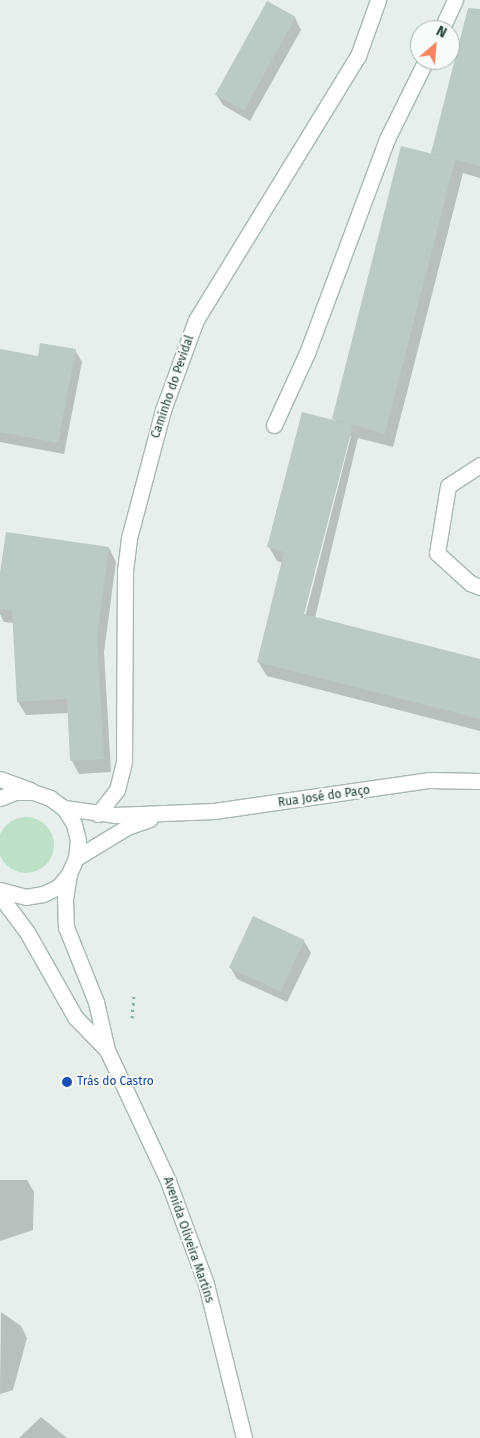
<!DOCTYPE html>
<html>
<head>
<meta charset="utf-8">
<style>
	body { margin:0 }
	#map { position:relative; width:480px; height:1438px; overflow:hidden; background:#e6efeb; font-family:"Fira Sans",sans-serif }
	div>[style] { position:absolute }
	.green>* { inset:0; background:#bfe0c8 }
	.round { border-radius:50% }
	.shadow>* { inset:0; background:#0003 }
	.building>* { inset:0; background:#bbcac4; transform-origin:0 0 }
	.path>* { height:3px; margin-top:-1.5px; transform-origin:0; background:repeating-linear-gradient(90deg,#86b3a5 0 2.5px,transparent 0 6.5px) }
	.roads { filter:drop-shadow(1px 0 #a8b8b2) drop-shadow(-1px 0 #a8b8b2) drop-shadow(0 1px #a8b8b2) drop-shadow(0 -1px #a8b8b2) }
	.lane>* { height:15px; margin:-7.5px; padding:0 7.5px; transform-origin:7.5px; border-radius:7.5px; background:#fff }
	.street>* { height:15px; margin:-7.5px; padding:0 7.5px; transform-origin:7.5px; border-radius:7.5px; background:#fff }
	.secondary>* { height:15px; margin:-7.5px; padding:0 7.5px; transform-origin:7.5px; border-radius:7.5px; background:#fff }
	.dots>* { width:14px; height:14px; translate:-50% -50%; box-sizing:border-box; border:2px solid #f7fbf9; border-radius:50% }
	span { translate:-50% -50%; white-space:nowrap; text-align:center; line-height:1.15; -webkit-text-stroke:4px #f7fbf9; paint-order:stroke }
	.street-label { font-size:12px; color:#24423a }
	.transit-label { font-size:12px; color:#164399 }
	.left { translate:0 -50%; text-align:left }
	.north { position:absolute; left:410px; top:20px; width:50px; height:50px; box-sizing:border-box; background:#f7fbf9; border:1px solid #a3b1ad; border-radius:50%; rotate:27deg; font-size:14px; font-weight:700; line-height:20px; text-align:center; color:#24423a }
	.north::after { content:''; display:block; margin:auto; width:18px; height:22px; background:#f4845f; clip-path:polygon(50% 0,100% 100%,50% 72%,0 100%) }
</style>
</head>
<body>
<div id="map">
	<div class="green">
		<div class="round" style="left:-2px;top:817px;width:56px;height:56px"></div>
	</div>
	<div class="shadow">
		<div style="clip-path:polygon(295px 18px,301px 30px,250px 121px,223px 105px,216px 94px)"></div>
		<div style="clip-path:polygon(evenodd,480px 45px,480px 178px,463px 173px,393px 447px,358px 438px,315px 618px,480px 661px,480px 731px,267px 676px,258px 662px,283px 563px,277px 561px,269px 547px,335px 422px,432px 153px,480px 45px,348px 436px,351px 436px,304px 621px,302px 620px,348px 436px)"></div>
		<div style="clip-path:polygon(0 350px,39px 357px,75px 350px,82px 362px,64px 454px,0 442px)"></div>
		<div style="clip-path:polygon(109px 548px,116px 562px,104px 652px,111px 772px,79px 774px,72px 761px,69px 713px,26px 715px,18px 702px,14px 623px,4px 622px,0 614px,0 582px)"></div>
		<div style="clip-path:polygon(304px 941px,311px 953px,287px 1002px,237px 979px,230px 967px)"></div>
		<div style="clip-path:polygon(0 1180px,27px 1180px,34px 1192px,33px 1230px,0 1241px)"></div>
		<div style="clip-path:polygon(1px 1312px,21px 1326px,27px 1338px,13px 1390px,0 1394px)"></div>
		<div style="clip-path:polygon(41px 1417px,67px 1438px,19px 1438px)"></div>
	</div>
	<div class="building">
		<div style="left:267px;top:1px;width:33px;height:107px;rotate:29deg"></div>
		<div style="clip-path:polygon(468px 8px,480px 9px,480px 166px,455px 160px,385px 434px,332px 419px,401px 146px,453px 159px,431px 153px)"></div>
		<div style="clip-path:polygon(40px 343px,76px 349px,58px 443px,0 432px,0 349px,38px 356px)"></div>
		<div style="clip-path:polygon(302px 412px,353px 425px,304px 614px,480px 659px,480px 719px,257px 662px,284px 552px,267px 547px)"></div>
		<div style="clip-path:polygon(6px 532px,109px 547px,97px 638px,104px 759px,70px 761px,67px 699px,17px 702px,12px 611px,0 609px,0 573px)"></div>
		<div style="left:253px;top:916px;width:57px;height:57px;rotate:25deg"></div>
	</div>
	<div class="path">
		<div style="left:132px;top:1018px;width:22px;rotate:-85deg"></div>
	</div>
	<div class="roads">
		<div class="lane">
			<div style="left:441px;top:30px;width:33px;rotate:-65deg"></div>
			<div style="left:274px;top:425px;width:79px;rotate:-65.4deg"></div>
			<div style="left:307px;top:353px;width:228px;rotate:-69.5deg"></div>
			<div style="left:387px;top:139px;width:88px;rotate:-63.7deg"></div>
		</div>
		<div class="street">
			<div style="left:480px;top:465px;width:38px;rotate:147deg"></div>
			<div style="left:448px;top:486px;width:68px;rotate:99.3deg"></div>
			<div style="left:437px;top:553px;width:45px;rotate:42.3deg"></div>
			<div style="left:470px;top:583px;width:11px;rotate:22deg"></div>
			<div style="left:98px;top:814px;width:31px;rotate:-52deg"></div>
			<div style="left:117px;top:790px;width:30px;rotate:-76deg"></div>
			<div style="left:124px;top:761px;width:190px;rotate:-89.7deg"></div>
			<div style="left:125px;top:571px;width:33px;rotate:-83deg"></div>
			<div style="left:129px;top:538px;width:132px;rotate:-75.1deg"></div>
			<div style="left:163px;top:410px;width:96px;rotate:-69.9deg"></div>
			<div style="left:196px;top:320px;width:310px;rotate:-58.5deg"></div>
			<div style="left:358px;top:56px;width:59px;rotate:-70.3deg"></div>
		</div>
		<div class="secondary">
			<div style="left:0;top:779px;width:32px;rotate:20deg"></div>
			<div style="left:0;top:798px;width:16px;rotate:-22deg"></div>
			<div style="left:15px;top:792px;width:18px"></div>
			<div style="left:33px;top:792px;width:18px;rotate:19deg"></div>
			<div style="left:50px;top:798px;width:17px;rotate:36deg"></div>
			<div style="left:64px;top:808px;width:19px;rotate:58deg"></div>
			<div style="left:74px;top:824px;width:16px;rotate:76deg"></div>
			<div style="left:78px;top:840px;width:18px;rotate:96deg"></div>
			<div style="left:76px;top:858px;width:17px;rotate:114deg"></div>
			<div style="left:69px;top:874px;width:17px;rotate:130deg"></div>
			<div style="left:58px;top:887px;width:17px;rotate:155deg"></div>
			<div style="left:43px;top:894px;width:17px;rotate:170deg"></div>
			<div style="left:26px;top:897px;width:27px;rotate:-165deg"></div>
			<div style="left:64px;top:808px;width:51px;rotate:7.8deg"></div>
			<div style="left:115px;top:815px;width:99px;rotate:-2.3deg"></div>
			<div style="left:214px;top:811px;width:218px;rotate:-8.2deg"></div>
			<div style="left:430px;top:780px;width:50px;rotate:1.1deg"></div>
			<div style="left:76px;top:858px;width:60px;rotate:-31.3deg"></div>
			<div style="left:127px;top:827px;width:24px;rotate:-19deg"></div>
			<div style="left:69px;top:874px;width:25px;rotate:99deg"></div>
			<div style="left:65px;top:899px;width:28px;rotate:88deg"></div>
			<div style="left:66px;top:927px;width:81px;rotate:68.2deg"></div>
			<div style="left:96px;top:1002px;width:49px;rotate:77.1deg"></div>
			<div style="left:107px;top:1050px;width:145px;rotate:65deg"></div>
			<div style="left:168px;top:1181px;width:110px;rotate:69.7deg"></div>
			<div style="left:206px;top:1284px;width:159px;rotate:76.1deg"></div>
			<div style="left:0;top:896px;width:45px;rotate:53.1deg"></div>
			<div style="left:27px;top:932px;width:98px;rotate:60.5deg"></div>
			<div style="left:75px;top:1017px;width:45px;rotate:45.9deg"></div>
		</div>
	</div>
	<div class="dots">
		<div style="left:67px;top:1082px;background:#1a4fb4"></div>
	</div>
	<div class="street-label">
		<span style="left:173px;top:387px;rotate:-71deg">Caminho do Pevidal</span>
		<span style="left:324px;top:797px;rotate:-8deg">Rua José do Paço</span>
		<span style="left:188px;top:1240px;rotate:71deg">Avenida Oliveira Martins</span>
	</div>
	<div class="transit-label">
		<span class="left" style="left:77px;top:1082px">Trás do Castro</span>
	</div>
	<div class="north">N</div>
</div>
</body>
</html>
